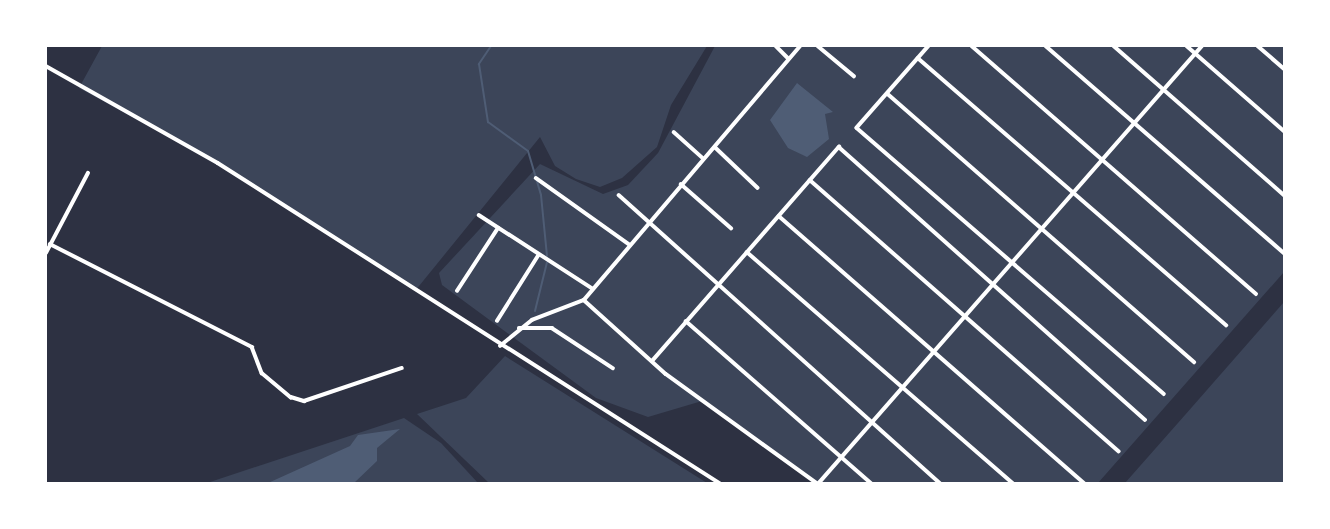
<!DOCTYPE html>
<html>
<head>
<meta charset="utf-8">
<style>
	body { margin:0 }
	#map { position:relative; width:1330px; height:529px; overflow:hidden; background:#2d3142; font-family:Ubuntu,sans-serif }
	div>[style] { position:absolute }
	.green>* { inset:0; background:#3c4559 }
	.water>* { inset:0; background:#4f5d75 }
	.stream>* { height:2px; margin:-1px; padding:0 1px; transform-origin:1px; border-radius:1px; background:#4f5d75 }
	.minor>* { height:3.5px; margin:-1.75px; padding:0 1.75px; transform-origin:1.75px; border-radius:1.75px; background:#fff }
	span { translate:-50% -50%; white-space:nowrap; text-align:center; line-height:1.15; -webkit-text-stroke:5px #fff; paint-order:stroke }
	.frame { position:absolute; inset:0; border:47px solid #fff; pointer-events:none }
</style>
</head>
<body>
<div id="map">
	<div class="green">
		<div style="clip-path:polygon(102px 46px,707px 46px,671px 105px,657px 147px,622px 178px,600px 187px,576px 179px,555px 166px,540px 137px,415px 291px,218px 163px,79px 88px)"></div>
		<div style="clip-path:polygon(715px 46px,1284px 46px,1284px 272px,1098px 483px,818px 483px,702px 401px,648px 417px,596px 398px,442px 285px,439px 273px,540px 164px,603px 194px,628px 185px,658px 153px)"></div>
		<div style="clip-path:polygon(1284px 302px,1284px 483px,1125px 483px,1185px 415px)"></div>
		<div style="clip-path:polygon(505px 356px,707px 483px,489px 483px,417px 414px,466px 398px)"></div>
		<div style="clip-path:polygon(404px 418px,441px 443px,478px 483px,204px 484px)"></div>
	</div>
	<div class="water">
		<div style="clip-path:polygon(797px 83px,833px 112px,825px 114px,829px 139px,807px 157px,788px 148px,770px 120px)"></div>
		<div style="clip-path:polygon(400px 429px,377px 448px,377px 461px,354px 483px,268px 483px,350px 446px,358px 435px)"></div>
	</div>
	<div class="stream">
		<div style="left:491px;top:46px;width:22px;rotate:124deg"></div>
		<div style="left:479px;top:64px;width:59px;rotate:81.2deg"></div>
		<div style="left:488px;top:122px;width:49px;rotate:35.9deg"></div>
		<div style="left:528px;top:151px;width:46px;rotate:73.5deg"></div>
		<div style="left:541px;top:195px;width:61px;rotate:84.4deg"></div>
		<div style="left:535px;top:311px;width:50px;rotate:-76.2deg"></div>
	</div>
	<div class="minor">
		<div style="left:776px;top:46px;width:18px;rotate:45deg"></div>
		<div style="left:818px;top:46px;width:47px;rotate:39.8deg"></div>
		<div style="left:929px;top:46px;width:109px;rotate:131.3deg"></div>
		<div style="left:857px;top:128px;width:406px;rotate:40.9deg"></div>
		<div style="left:972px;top:46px;width:377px;rotate:41.1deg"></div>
		<div style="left:1046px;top:46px;width:315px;rotate:41deg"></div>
		<div style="left:1114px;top:46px;width:226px;rotate:41.2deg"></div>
		<div style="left:1187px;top:46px;width:129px;rotate:41.2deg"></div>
		<div style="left:1258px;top:46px;width:35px;rotate:41deg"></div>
		<div style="left:918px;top:58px;width:408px;rotate:40.9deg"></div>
		<div style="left:46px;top:66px;width:197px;rotate:29.4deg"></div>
		<div style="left:218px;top:163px;width:597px;rotate:32.54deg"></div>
		<div style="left:888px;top:94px;width:407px;rotate:41.2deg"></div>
		<div style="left:674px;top:132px;width:39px;rotate:42deg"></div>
		<div style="left:715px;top:147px;width:59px;rotate:43.6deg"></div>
		<div style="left:536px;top:178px;width:114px;rotate:35.4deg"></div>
		<div style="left:810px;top:180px;width:411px;rotate:41.3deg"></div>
		<div style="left:681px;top:184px;width:67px;rotate:41.3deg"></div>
		<div style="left:619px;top:195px;width:433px;rotate:41.9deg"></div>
		<div style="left:479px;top:215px;width:135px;rotate:32.9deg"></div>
		<div style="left:779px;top:216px;width:407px;rotate:41.2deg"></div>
		<div style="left:50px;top:244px;width:227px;rotate:27deg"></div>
		<div style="left:252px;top:347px;width:28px;rotate:69deg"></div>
		<div style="left:262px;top:373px;width:38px;rotate:40deg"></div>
		<div style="left:291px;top:397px;width:14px;rotate:17deg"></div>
		<div style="left:304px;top:401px;width:103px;rotate:-18.6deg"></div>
		<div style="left:747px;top:252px;width:354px;rotate:41deg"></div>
		<div style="left:46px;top:253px;width:90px;rotate:-62.3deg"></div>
		<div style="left:457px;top:291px;width:75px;rotate:-56.9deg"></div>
		<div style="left:584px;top:300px;width:110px;rotate:42.1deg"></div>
		<div style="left:666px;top:374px;width:188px;rotate:35.9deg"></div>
		<div style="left:497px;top:321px;width:77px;rotate:-57.8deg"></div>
		<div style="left:686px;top:321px;width:247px;rotate:41.2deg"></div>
		<div style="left:519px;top:328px;width:33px"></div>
		<div style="left:552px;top:328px;width:73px;rotate:33.3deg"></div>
		<div style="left:500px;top:346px;width:41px;rotate:-39.1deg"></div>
		<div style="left:532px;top:320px;width:56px;rotate:-21deg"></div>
		<div style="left:584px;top:300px;width:333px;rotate:-49.6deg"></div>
		<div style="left:653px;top:360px;width:283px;rotate:-48.9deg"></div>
		<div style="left:839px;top:147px;width:410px;rotate:41.7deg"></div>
		<div style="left:818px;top:484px;width:582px;rotate:-48.76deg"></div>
	</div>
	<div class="frame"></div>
</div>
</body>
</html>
